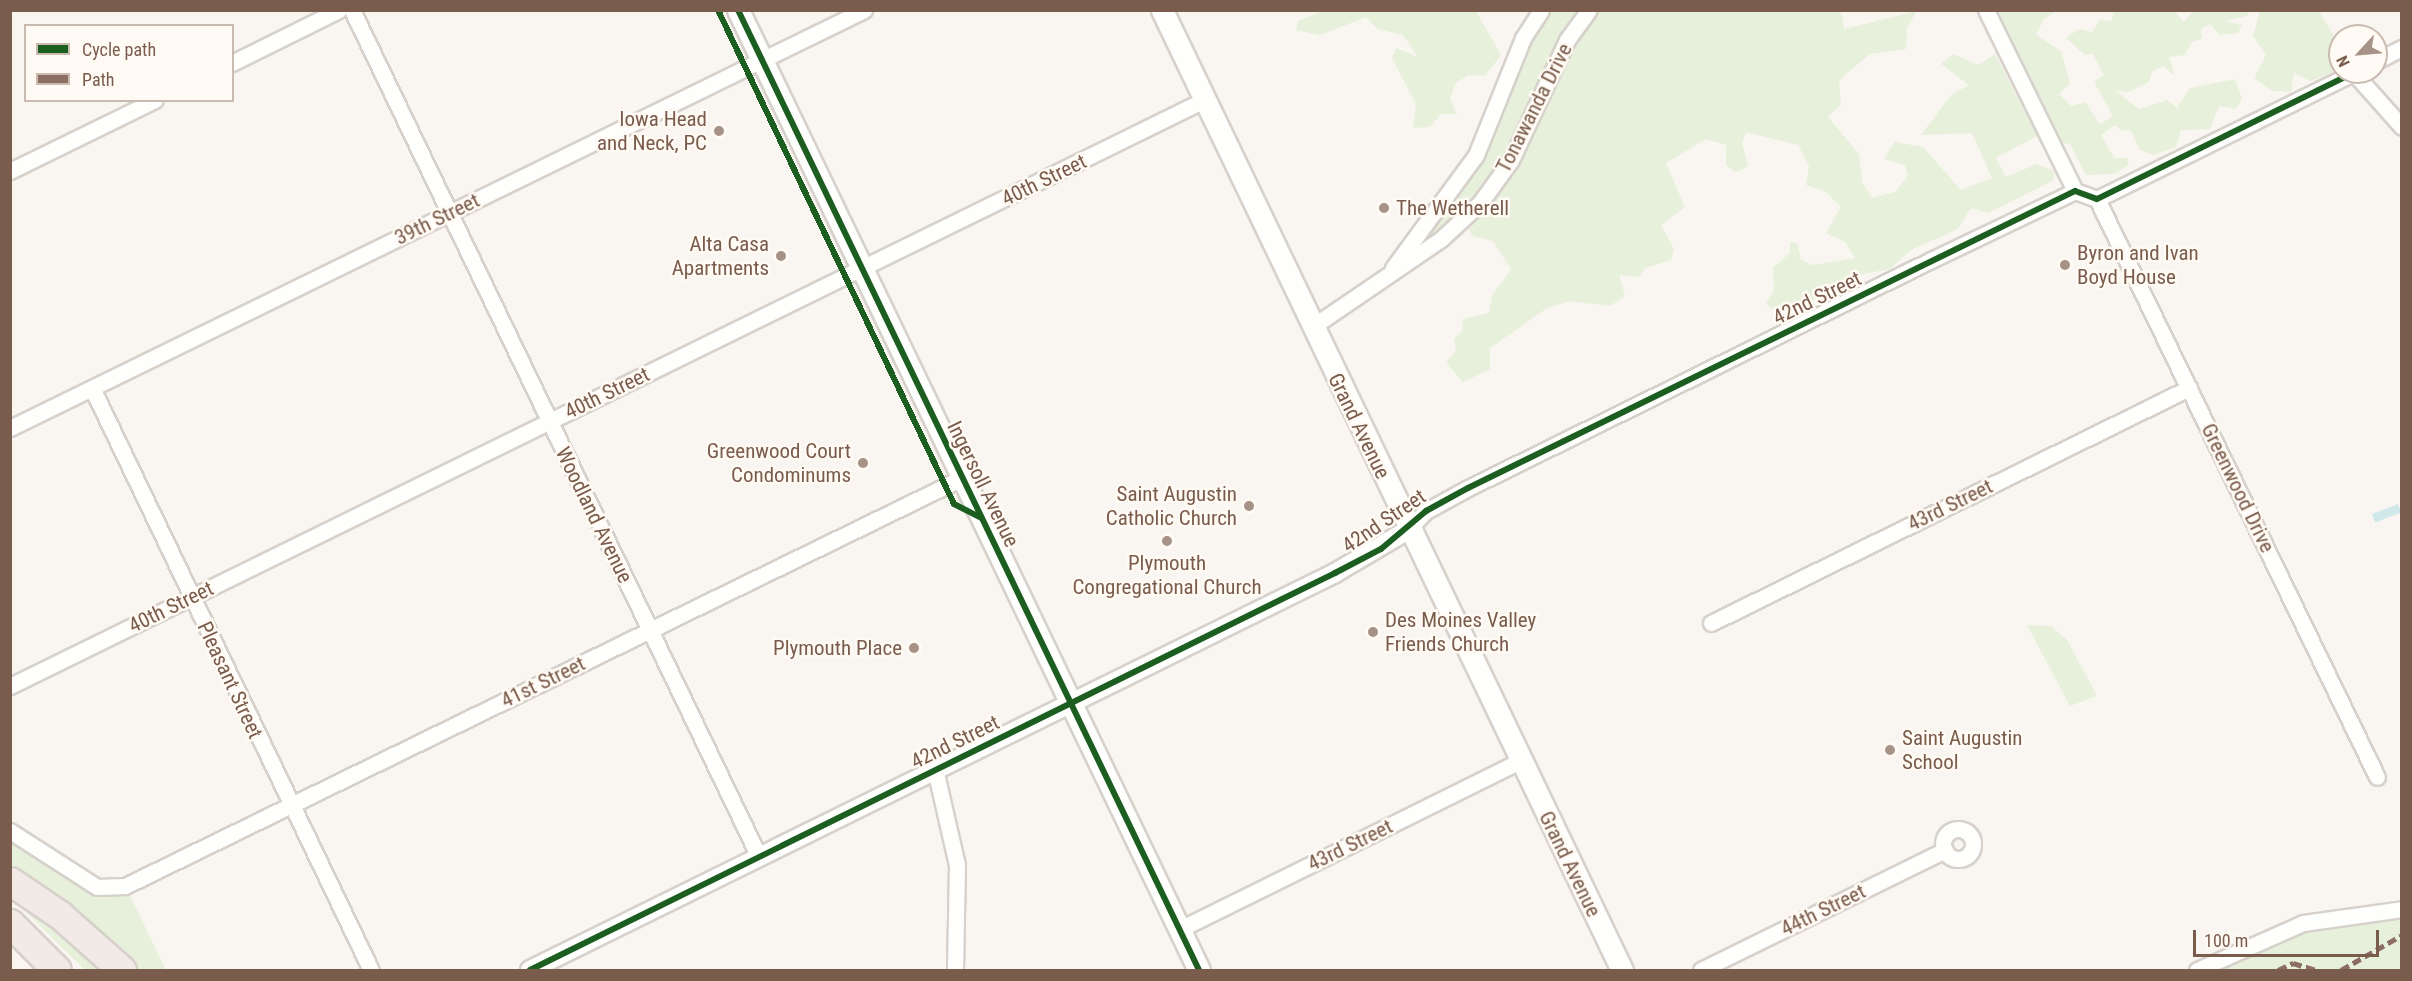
<!DOCTYPE html>
<html>
<head>
<meta charset="utf-8">
<style>
	body { margin:0 }
	#map { position:relative; width:2412px; height:981px; overflow:hidden; background:#f9f5f0; font-family:"Roboto Condensed",sans-serif }
	div>[style] { position:absolute }
	.green>* { inset:0; background:#e7f0db }
	.water>* { inset:0; background:#d0e8ea; transform-origin:0 0 }
	.roads { filter:drop-shadow(2px 0 #d7d1cb) drop-shadow(-2px 0 #d7d1cb) drop-shadow(0 2px #d7d1cb) drop-shadow(0 -2px #d7d1cb) }
	.minor>* { height:15px; margin:-7.5px; padding:0 7.5px; transform-origin:7.5px; border-radius:7.5px; background:#fefefd }
	.minor>.ring { margin:-7.5px; padding:0; box-sizing:content-box; background:none; border:15px solid #fefefd; border-radius:50% }
	.tertiary>* { height:18px; margin:-9px; padding:0 9px; transform-origin:9px; border-radius:9px; background:#fefefd }
	.secondary>* { height:21px; margin:-10.5px; padding:0 10.5px; transform-origin:10.5px; border-radius:10.5px; background:#fefefd }
	.motorway>* { height:27px; margin:-13.5px; padding:0 13.5px; transform-origin:13.5px; border-radius:13.5px; background:#f2eae7 }
	.quiet>* { height:4.5px; margin-top:-2.25px; transform-origin:0; background:repeating-linear-gradient(90deg,#8d6e63 0 9px,transparent 0 13.5px) }
	.cycleway>* { height:6px; margin:-3px; padding:0 3px; transform-origin:3px; border-radius:3px; background:#1b5e20 }
	.dots>* { width:16px; height:16px; translate:-50% -50%; box-sizing:border-box; border:3px solid #fffaf3; border-radius:50% }
	span { translate:-50% -50%; white-space:nowrap; text-align:center; line-height:1.15; -webkit-text-stroke:5px #fffaf3; paint-order:stroke }
	.street-label { font-size:21px; color:#7a5c4d }
	.poi-label { font-size:21px; color:#7a5c4d }
	.right { translate:-100% -50%; text-align:right }
	.left { translate:0 -50%; text-align:left }
	.frame { position:absolute; inset:0; border:12px solid #7a5c4d; pointer-events:none }
	.legend { position:absolute; left:24px; top:24px; width:210px; height:78px; box-sizing:border-box; background:#fffaf3; border:2px solid #cabbb1; margin:0; padding:8px 10px; list-style:none; font-size:18px; color:#7a5c4d }
	.legend li { display:flex; align-items:center; gap:12px; height:30px }
	.legend b { width:30px; border:2px solid #cabbb1 }
	.north { position:absolute; left:2328px; top:24px; width:60px; height:60px; box-sizing:border-box; background:#fffaf3; border:2px solid #cabbb1; border-radius:50%; rotate:244deg; font-size:16px; font-weight:700; line-height:24px; text-align:center; color:#7a5c4d }
	.north::after { content:''; display:block; margin:auto; width:21px; height:27px; background:#a69286; clip-path:polygon(50% 0,100% 100%,50% 72%,0 100%) }
	.scale { position:absolute; left:2193px; top:930px; width:186px; height:27px; box-sizing:border-box; border:3px solid #7a5c4d; border-top:0; padding-left:8px; font-size:18px; line-height:21px; white-space:nowrap; color:#7a5c4d; -webkit-text-stroke:4px #fffaf3; paint-order:stroke }
</style>
</head>
<body>
<div id="map">
	<div class="green">
		<div style="clip-path:polygon(1323px 11px,1476px 11px,1501px 55px,1485px 76px,1468px 75px,1455px 84px,1450px 99px,1457px 114px,1441px 114px,1430px 127px,1413px 128px,1416px 104px,1392px 58px,1396px 48px,1418px 57px,1403px 35px,1377px 29px,1366px 17px,1320px 35px,1296px 30px,1298px 21px)"></div>
		<div style="clip-path:polygon(1548px 11px,1584px 11px,1499px 169px,1467px 209px,1411px 254px,1477px 164px,1527px 41px)"></div>
		<div style="clip-path:polygon(1600px 11px,1841px 11px,1844px 29px,1917px 11px,1907px 27px,1906px 49px,1870px 54px,1846px 74px,1839px 82px,1841px 105px,1828px 117px,1859px 154px,1862px 182px,1872px 198px,1895px 192px,1908px 176px,1905px 165px,1884px 159px,1895px 142px,1923px 147px,1961px 190px,1992px 178px,1972px 133px,1921px 135px,1951px 95px,1969px 85px,1941px 64px,1953px 54px,1978px 65px,1995px 54px,2037px 136px,1996px 158px,2006px 177px,2037px 164px,2054px 171px,2054px 180px,1988px 213px,1971px 208px,1958px 229px,1911px 250px,1890px 269px,1858px 275px,1859px 283px,1848px 289px,1817px 297px,1803px 312px,1795px 306px,1785px 320px,1766px 304px,1774px 290px,1773px 268px,1790px 253px,1790px 242px,1797px 243px,1801px 260px,1813px 265px,1855px 258px,1845px 242px,1826px 233px,1841px 207px,1826px 192px,1806px 185px,1809px 166px,1798px 145px,1746px 132px,1742px 143px,1748px 166px,1736px 172px,1726px 165px,1726px 145px,1706px 139px,1666px 163px,1685px 207px,1661px 225px,1674px 249px,1671px 260px,1645px 268px,1640px 277px,1619px 275px,1625px 296px,1610px 306px,1570px 301px,1547px 308px,1490px 348px,1490px 369px,1463px 382px,1446px 363px,1456px 350px,1454px 339px,1462px 331px,1463px 319px,1489px 313px,1492px 296px,1511px 269px,1493px 241px,1472px 236px,1469px 229px,1518px 162px,1563px 64px)"></div>
		<div style="clip-path:polygon(1993px 11px,2057px 11px,2044px 19px,2036px 35px,2061px 51px,2070px 83px,2059px 94px,2071px 106px,2085px 102px,2100px 124px,2113px 116px,2094px 82px,2104px 75px,2093px 54px,2085px 55px,2066px 38px,2079px 29px,2092px 32px,2100px 20px,2111px 21px,2114px 11px,2174px 11px,2184px 22px,2193px 11px,2249px 11px,2247px 16px,2224px 21px,2242px 25px,2238px 33px,2220px 35px,2210px 24px,2201px 29px,2202px 38px,2191px 43px,2185px 55px,2169px 57px,2175px 76px,2163px 66px,2152px 72px,2149px 82px,2128px 92px,2115px 90px,2139px 109px,2168px 100px,2177px 108px,2190px 88px,2235px 79px,2242px 99px,2236px 109px,2219px 106px,2210px 129px,2181px 130px,2176px 147px,2153px 155px,2140px 150px,2130px 129px,2122px 131px,2115px 125px,2101px 135px,2114px 158px,2127px 158px,2129px 165px,2114px 174px,2086px 175px,2070px 144px,2058px 142px)"></div>
		<div style="clip-path:polygon(2260px 11px,2319px 11px,2340px 46px,2332px 73px,2310px 81px,2294px 73px,2291px 92px,2272px 91px,2254px 78px,2266px 55px,2253px 36px)"></div>
		<div style="clip-path:polygon(2027px 625px,2051px 626px,2067px 640px,2097px 696px,2070px 706px)"></div>
		<div style="clip-path:polygon(10px 841px,93px 895px,130px 896px,166px 970px,138px 970px,11px 868px)"></div>
		<div style="clip-path:polygon(15px 892px,112px 970px,85px 970px,11px 897px)"></div>
		<div style="clip-path:polygon(2401px 915px,2401px 970px,2213px 970px,2296px 933px)"></div>
	</div>
	<div class="water">
		<div style="left:2398px;top:504px;width:9px;height:28px;rotate:69deg"></div>
	</div>
	<div class="roads">
		<div class="minor">
			<div style="left:352px;top:10px;width:940px;rotate:64.33deg"></div>
			<div style="left:1986px;top:10px;width:202px;rotate:63.8deg"></div>
			<div style="left:2376px;top:61px;width:29px;rotate:-27deg"></div>
			<div style="left:232px;top:63px;width:119px;rotate:-26.4deg"></div>
			<div style="left:2354px;top:73px;width:72px;rotate:48.4deg"></div>
			<div style="left:10px;top:171px;width:161px;rotate:-26.1deg"></div>
			<div style="left:2097px;top:199px;width:642px;rotate:64.15deg"></div>
			<div style="left:1393px;top:268px;width:140px;rotate:-53.7deg"></div>
			<div style="left:1476px;top:155px;width:126px;rotate:-68.1deg"></div>
			<div style="left:1523px;top:38px;width:33px;rotate:-57deg"></div>
			<div style="left:1312px;top:327px;width:156px;rotate:-34.3deg"></div>
			<div style="left:1441px;top:239px;width:53px;rotate:-42.7deg"></div>
			<div style="left:1480px;top:203px;width:53px;rotate:-54.2deg"></div>
			<div style="left:1511px;top:160px;width:132px;rotate:-65deg"></div>
			<div style="left:1567px;top:40px;width:37px;rotate:-54deg"></div>
			<div style="left:92px;top:388px;width:645px;rotate:64.39deg"></div>
			<div style="left:10px;top:428px;width:951px;rotate:-26.08deg"></div>
			<div style="left:1408px;top:530px;width:26px;rotate:-47deg"></div>
			<div style="left:1426px;top:511px;width:48px;rotate:-28.7deg"></div>
			<div style="left:1468px;top:488px;width:514px;rotate:-26.22deg"></div>
			<div style="left:1929px;top:261px;width:162px;rotate:-25.6deg"></div>
			<div style="left:2075px;top:191px;width:23px;rotate:20deg"></div>
			<div style="left:2097px;top:199px;width:288px;rotate:-26.2deg"></div>
			<div style="left:1711px;top:623px;width:533px;rotate:-26.18deg"></div>
			<div style="left:10px;top:686px;width:1330px;rotate:-26.14deg"></div>
			<div style="left:935px;top:769px;width:98px;rotate:77.1deg"></div>
			<div style="left:957px;top:865px;width:105px;rotate:91.1deg"></div>
			<div class="ring" style="left:1943px;top:829px;width:15px;height:15px"></div>
			<div style="left:10px;top:831px;width:103px;rotate:32.8deg"></div>
			<div style="left:97px;top:887px;width:28px;rotate:-2deg"></div>
			<div style="left:125px;top:886px;width:931px;rotate:-25.99deg"></div>
			<div style="left:1180px;top:929px;width:379px;rotate:-26.3deg"></div>
			<div style="left:1701px;top:970px;width:272px;rotate:-26.2deg"></div>
			<div style="left:2197px;top:970px;width:116px;rotate:-23.9deg"></div>
			<div style="left:2303px;top:923px;width:100px;rotate:-8deg"></div>
		</div>
		<div class="tertiary">
			<div style="left:530px;top:970px;width:898px;rotate:-26.25deg"></div>
			<div style="left:1335px;top:573px;width:85px;rotate:-30.5deg"></div>
		</div>
		<div class="secondary">
			<div style="left:738px;top:10px;width:1065px;rotate:64.35deg"></div>
			<div style="left:1162px;top:10px;width:1065px;rotate:64.4deg"></div>
		</div>
		<div class="motorway">
			<div style="left:10px;top:881px;width:60px;rotate:34.2deg"></div>
			<div style="left:60px;top:915px;width:83px;rotate:41.6deg"></div>
			<div style="left:10px;top:923px;width:66px;rotate:45deg"></div>
		</div>
	</div>
	<div class="quiet">
		<div style="left:2278px;top:970px;width:17px;rotate:-25deg"></div>
		<div style="left:2293px;top:963px;width:24px;rotate:17deg"></div>
		<div style="left:2341px;top:970px;width:70px;rotate:-29.8deg"></div>
	</div>
	<div class="cycleway">
		<div style="left:718px;top:10px;width:547px;rotate:64.46deg"></div>
		<div style="left:954px;top:504px;width:30px;rotate:27deg"></div>
		<div style="left:738px;top:10px;width:1065px;rotate:64.35deg"></div>
		<div style="left:530px;top:970px;width:898px;rotate:-26.25deg"></div>
		<div style="left:1335px;top:573px;width:52px;rotate:-27.6deg"></div>
		<div style="left:1381px;top:549px;width:59px;rotate:-40.2deg"></div>
		<div style="left:1426px;top:511px;width:48px;rotate:-28.7deg"></div>
		<div style="left:1468px;top:488px;width:676px;rotate:-26.07deg"></div>
		<div style="left:2075px;top:191px;width:23px;rotate:20deg"></div>
		<div style="left:2097px;top:199px;width:288px;rotate:-26.2deg"></div>
	</div>
	<div class="dots">
		<div style="left:719px;top:131px;background:#a69286"></div>
		<div style="left:1384px;top:208px;background:#a69286"></div>
		<div style="left:781px;top:256px;background:#a69286"></div>
		<div style="left:2065px;top:265px;background:#a69286"></div>
		<div style="left:863px;top:463px;background:#a69286"></div>
		<div style="left:1249px;top:506px;background:#a69286"></div>
		<div style="left:1167px;top:541px;background:#a69286"></div>
		<div style="left:1373px;top:632px;background:#a69286"></div>
		<div style="left:914px;top:648px;background:#a69286"></div>
		<div style="left:1890px;top:750px;background:#a69286"></div>
	</div>
	<div class="street-label">
		<span style="left:1534px;top:108px;rotate:-63deg">Tonawanda Drive</span>
		<span style="left:1044px;top:180px;rotate:-26deg">40th Street</span>
		<span style="left:437px;top:219px;rotate:-26deg">39th Street</span>
		<span style="left:1817px;top:298px;rotate:-26deg">42nd Street</span>
		<span style="left:607px;top:393px;rotate:-26deg">40th Street</span>
		<span style="left:1359px;top:426px;rotate:64deg">Grand Avenue</span>
		<span style="left:983px;top:484px;rotate:64deg">Ingersoll Avenue</span>
		<span style="left:2238px;top:488px;rotate:64deg">Greenwood Drive</span>
		<span style="left:1950px;top:505px;rotate:-26deg">43rd Street</span>
		<span style="left:594px;top:515px;rotate:64deg">Woodland Avenue</span>
		<span style="left:1384px;top:521px;rotate:-34deg">42nd Street</span>
		<span style="left:171px;top:607px;rotate:-26deg">40th Street</span>
		<span style="left:230px;top:680px;rotate:65deg">Pleasant Street</span>
		<span style="left:543px;top:682px;rotate:-26deg">41st Street</span>
		<span style="left:955px;top:742px;rotate:-26deg">42nd Street</span>
		<span style="left:1350px;top:845px;rotate:-26deg">43rd Street</span>
		<span style="left:1570px;top:864px;rotate:64deg">Grand Avenue</span>
		<span style="left:1823px;top:910px;rotate:-26deg">44th Street</span>
	</div>
	<div class="poi-label">
		<span class="right" style="left:707px;top:131px">Iowa Head<br>and Neck, PC</span>
		<span class="left" style="left:1396px;top:208px">The Wetherell</span>
		<span class="right" style="left:769px;top:256px">Alta Casa<br>Apartments</span>
		<span class="left" style="left:2077px;top:265px">Byron and Ivan<br>Boyd House</span>
		<span class="right" style="left:851px;top:463px">Greenwood Court<br>Condominums</span>
		<span class="right" style="left:1237px;top:506px">Saint Augustin<br>Catholic Church</span>
		<span style="left:1167px;top:575px">Plymouth<br>Congregational Church</span>
		<span class="left" style="left:1385px;top:632px">Des Moines Valley<br>Friends Church</span>
		<span class="right" style="left:902px;top:648px">Plymouth Place</span>
		<span class="left" style="left:1902px;top:750px">Saint Augustin<br>School</span>
	</div>
	<div class="frame"></div>
	<ul class="legend">
	<li><b style="height:8px;background:#1b5e20"></b>Cycle path</li>
	<li><b style="height:8px;background:#8d6e63"></b>Path</li>
	</ul>
	<div class="north">N</div>
	<div class="scale">100 m</div>
</div>
</body>
</html>
